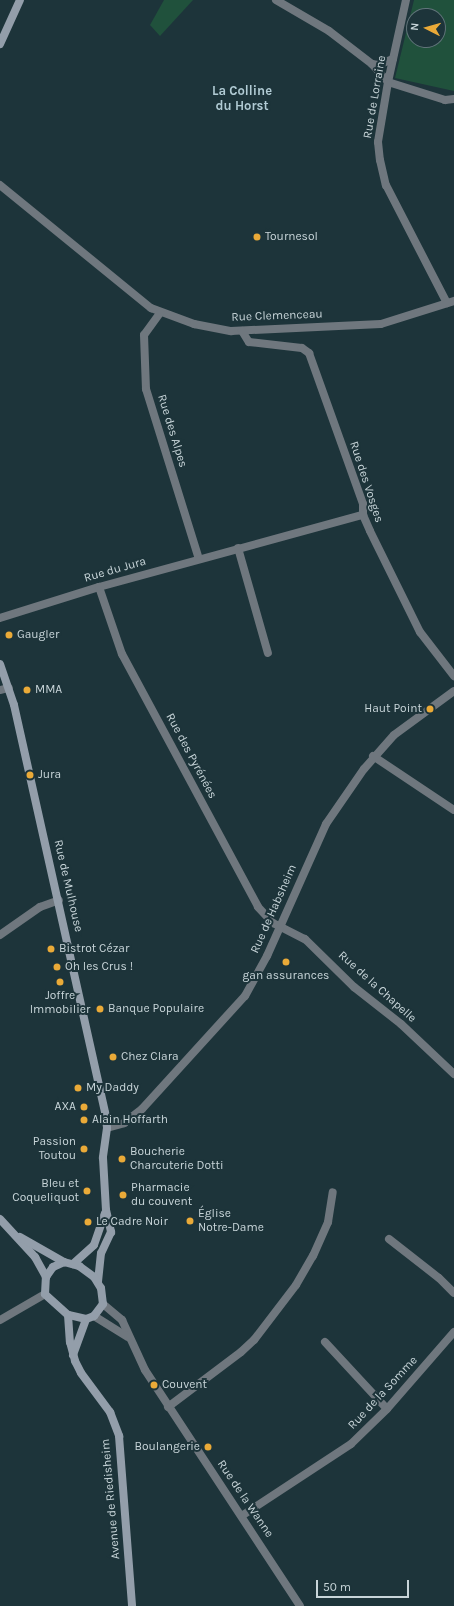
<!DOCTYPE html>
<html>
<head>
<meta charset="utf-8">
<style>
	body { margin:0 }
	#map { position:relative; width:454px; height:1606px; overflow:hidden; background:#1d343a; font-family:Karla,sans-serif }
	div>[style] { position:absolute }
	.green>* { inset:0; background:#20513c }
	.street>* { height:8px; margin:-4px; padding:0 4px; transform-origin:4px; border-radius:4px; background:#6f777e }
	.secondary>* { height:8px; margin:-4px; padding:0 4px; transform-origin:4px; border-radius:4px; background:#939eaa }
	.dots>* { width:11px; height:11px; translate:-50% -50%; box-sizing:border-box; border:2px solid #1d343a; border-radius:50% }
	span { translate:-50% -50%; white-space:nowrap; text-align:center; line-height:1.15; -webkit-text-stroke:4px #1d343a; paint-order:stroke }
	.street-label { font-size:12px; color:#c8d5d9 }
	.poi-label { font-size:12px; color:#c8d5d9 }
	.left { translate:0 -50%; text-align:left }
	.right { translate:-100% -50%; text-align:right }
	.neighbourhood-label { font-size:13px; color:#b1cbd4; font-weight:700 }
	.north { position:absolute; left:406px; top:8px; width:40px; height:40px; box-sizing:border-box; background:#1d343a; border:1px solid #61747a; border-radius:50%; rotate:276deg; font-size:11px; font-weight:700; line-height:16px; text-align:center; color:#c8d5d9 }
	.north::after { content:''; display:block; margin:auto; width:14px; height:18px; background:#eaaa38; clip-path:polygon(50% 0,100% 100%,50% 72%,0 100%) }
	.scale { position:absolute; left:316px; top:1580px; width:93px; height:18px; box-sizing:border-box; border:2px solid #c8d5d9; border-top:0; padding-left:5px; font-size:12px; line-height:14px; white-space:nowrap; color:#c8d5d9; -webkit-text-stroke:3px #1d343a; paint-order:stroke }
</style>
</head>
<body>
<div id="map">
	<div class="green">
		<div style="clip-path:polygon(164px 0,193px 0,160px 36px,150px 25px)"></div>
		<div style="clip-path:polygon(evenodd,414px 0,454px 0,454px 91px,395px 78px,414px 0,414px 16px,438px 16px,438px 40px,414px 40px,414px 16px)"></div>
	</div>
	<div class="street">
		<div style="left:276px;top:0;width:61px;rotate:30.3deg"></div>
		<div style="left:329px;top:31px;width:54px;rotate:37.5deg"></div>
		<div style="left:372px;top:64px;width:24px;rotate:48deg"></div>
		<div style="left:388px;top:82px;width:60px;rotate:17.5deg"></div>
		<div style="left:445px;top:100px;width:9px;rotate:-6deg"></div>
		<div style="left:406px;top:0;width:84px;rotate:102.4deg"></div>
		<div style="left:388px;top:82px;width:61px;rotate:99.5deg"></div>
		<div style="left:378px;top:142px;width:18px;rotate:84deg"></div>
		<div style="left:380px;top:160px;width:26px;rotate:77deg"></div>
		<div style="left:386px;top:185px;width:133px;rotate:62.7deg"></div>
		<div style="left:372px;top:64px;width:6px;rotate:9deg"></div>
		<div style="left:378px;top:65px;width:16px;rotate:-22deg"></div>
		<div style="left:0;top:185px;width:195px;rotate:39.2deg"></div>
		<div style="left:151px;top:308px;width:46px;rotate:20.4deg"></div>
		<div style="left:194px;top:324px;width:38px;rotate:11deg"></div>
		<div style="left:231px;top:331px;width:150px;rotate:-2.7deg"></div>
		<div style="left:381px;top:324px;width:77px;rotate:-17.5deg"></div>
		<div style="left:160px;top:313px;width:27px;rotate:126deg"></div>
		<div style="left:144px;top:335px;width:54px;rotate:87.9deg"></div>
		<div style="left:146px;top:389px;width:178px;rotate:72.7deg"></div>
		<div style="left:242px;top:331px;width:13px;rotate:58deg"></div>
		<div style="left:249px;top:342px;width:53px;rotate:6.5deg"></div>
		<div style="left:302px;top:348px;width:9px;rotate:36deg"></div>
		<div style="left:309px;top:353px;width:160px;rotate:70.3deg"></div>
		<div style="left:363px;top:504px;width:11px;rotate:90deg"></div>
		<div style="left:363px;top:515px;width:17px;rotate:66deg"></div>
		<div style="left:370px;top:531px;width:113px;rotate:63.7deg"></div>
		<div style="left:420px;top:632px;width:56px;rotate:52.3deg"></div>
		<div style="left:238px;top:548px;width:109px;rotate:74.1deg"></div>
		<div style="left:99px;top:587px;width:71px;rotate:71.1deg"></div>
		<div style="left:122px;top:654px;width:287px;rotate:61.7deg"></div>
		<div style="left:258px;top:907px;width:22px;rotate:47deg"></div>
		<div style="left:273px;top:923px;width:36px;rotate:27deg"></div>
		<div style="left:305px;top:939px;width:69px;rotate:44.4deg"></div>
		<div style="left:354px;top:987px;width:60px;rotate:38.2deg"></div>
		<div style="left:401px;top:1024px;width:73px;rotate:43.3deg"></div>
		<div style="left:0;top:618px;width:104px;rotate:-17.4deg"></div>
		<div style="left:99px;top:587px;width:274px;rotate:-15.3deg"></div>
		<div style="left:0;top:690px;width:9px;rotate:-13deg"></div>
		<div style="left:373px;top:756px;width:97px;rotate:33.7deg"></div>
		<div style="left:0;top:935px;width:49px;rotate:-35deg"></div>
		<div style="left:40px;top:907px;width:20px;rotate:-20deg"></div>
		<div style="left:107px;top:1128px;width:18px;rotate:-16deg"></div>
		<div style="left:124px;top:1123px;width:23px;rotate:-38deg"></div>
		<div style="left:142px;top:1109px;width:153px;rotate:-47.7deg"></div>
		<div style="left:245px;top:996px;width:46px;rotate:-61.2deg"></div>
		<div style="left:267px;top:956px;width:145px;rotate:-65.9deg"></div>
		<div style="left:326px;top:824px;width:67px;rotate:-55.4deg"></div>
		<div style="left:364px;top:769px;width:45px;rotate:-48.6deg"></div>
		<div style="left:394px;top:735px;width:74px;rotate:-36.3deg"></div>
		<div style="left:389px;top:1239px;width:63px;rotate:38deg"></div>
		<div style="left:439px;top:1278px;width:21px;rotate:45deg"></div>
		<div style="left:103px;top:1304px;width:25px;rotate:40deg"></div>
		<div style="left:122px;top:1320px;width:55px;rotate:65.3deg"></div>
		<div style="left:145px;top:1370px;width:282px;rotate:56.7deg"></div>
		<div style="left:94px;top:1316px;width:40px;rotate:32deg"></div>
		<div style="left:0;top:1320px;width:52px;rotate:-30deg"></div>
		<div style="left:325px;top:1342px;width:91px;rotate:47.2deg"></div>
		<div style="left:168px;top:1407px;width:91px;rotate:-37deg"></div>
		<div style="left:241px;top:1352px;width:18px;rotate:-43deg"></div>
		<div style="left:254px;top:1340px;width:69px;rotate:-52.6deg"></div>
		<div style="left:296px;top:1285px;width:34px;rotate:-60deg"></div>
		<div style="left:313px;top:1256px;width:37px;rotate:-66deg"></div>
		<div style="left:328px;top:1222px;width:30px;rotate:-81deg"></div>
		<div style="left:243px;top:1515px;width:129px;rotate:-33.3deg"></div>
		<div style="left:351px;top:1444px;width:50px;rotate:-44.2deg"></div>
		<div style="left:387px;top:1409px;width:102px;rotate:-49deg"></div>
	</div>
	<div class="secondary">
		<div style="left:0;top:44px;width:48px;rotate:-65.6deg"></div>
		<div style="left:0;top:664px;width:43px;rotate:71.1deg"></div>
		<div style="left:14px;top:705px;width:418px;rotate:77.4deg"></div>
		<div style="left:105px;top:1113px;width:15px;rotate:82deg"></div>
		<div style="left:107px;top:1128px;width:30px;rotate:98deg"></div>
		<div style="left:103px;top:1158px;width:52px;rotate:86.7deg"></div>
		<div style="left:106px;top:1210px;width:23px;rotate:77deg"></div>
		<div style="left:111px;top:1232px;width:23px;rotate:115deg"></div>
		<div style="left:101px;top:1253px;width:29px;rotate:96deg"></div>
		<div style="left:0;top:1219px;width:52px;rotate:47.4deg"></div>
		<div style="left:35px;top:1257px;width:23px;rotate:61deg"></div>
		<div style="left:20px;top:1237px;width:51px;rotate:29.6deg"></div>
		<div style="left:64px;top:1262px;width:16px;rotate:15deg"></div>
		<div style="left:79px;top:1266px;width:19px;rotate:36deg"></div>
		<div style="left:94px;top:1277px;width:13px;rotate:58deg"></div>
		<div style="left:101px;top:1288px;width:16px;rotate:83deg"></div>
		<div style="left:103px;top:1304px;width:15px;rotate:127deg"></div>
		<div style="left:94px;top:1316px;width:9px;rotate:159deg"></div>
		<div style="left:86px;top:1319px;width:18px;rotate:-167deg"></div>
		<div style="left:68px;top:1315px;width:31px;rotate:-138deg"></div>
		<div style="left:45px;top:1294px;width:17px;rotate:-87deg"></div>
		<div style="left:46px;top:1277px;width:12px;rotate:-55deg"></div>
		<div style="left:53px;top:1267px;width:12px;rotate:-24deg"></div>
		<div style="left:73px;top:1264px;width:28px;rotate:-42deg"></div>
		<div style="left:94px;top:1245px;width:34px;rotate:-71deg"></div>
		<div style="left:68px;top:1315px;width:27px;rotate:86deg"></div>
		<div style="left:70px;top:1342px;width:20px;rotate:75deg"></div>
		<div style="left:75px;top:1361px;width:13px;rotate:63deg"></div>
		<div style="left:81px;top:1373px;width:49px;rotate:53.4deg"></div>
		<div style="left:110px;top:1412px;width:26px;rotate:69deg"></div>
		<div style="left:119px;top:1436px;width:170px;rotate:85.6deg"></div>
		<div style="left:73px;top:1355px;width:38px;rotate:-70deg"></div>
	</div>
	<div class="dots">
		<div style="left:257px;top:237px;background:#eaaa38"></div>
		<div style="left:9px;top:635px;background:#eaaa38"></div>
		<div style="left:27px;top:690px;background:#eaaa38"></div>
		<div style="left:430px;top:709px;background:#eaaa38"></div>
		<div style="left:30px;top:775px;background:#eaaa38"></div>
		<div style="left:51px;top:949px;background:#eaaa38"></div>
		<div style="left:286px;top:962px;background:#eaaa38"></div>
		<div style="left:57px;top:967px;background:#eaaa38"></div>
		<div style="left:60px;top:982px;background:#eaaa38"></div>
		<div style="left:100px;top:1009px;background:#eaaa38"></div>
		<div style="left:113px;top:1057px;background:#eaaa38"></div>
		<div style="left:78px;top:1088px;background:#eaaa38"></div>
		<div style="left:84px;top:1107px;background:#eaaa38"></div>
		<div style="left:84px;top:1120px;background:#eaaa38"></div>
		<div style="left:84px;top:1149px;background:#eaaa38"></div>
		<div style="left:122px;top:1159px;background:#eaaa38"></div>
		<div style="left:87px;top:1191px;background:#eaaa38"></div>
		<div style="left:123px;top:1195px;background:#eaaa38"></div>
		<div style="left:190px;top:1221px;background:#eaaa38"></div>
		<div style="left:88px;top:1222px;background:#eaaa38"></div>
		<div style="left:154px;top:1385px;background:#eaaa38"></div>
		<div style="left:208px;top:1447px;background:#eaaa38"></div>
	</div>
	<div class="street-label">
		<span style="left:375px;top:97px;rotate:-80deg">Rue de Lorraine</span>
		<span style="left:277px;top:316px;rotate:-2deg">Rue Clemenceau</span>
		<span style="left:172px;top:431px;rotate:73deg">Rue des Alpes</span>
		<span style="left:366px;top:482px;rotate:72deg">Rue des Vosges</span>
		<span style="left:115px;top:570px;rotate:-16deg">Rue du Jura</span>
		<span style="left:191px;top:756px;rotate:62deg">Rue des Pyrénées</span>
		<span style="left:68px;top:886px;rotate:77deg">Rue de Mulhouse</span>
		<span style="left:274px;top:909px;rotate:-66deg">Rue de Habsheim</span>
		<span style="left:377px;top:987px;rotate:42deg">Rue de la Chapelle</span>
		<span style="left:383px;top:1393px;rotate:-47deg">Rue de la Somme</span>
		<span style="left:111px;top:1499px;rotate:-95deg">Avenue de Riedisheim</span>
		<span style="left:245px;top:1499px;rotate:56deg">Rue de la Wanne</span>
	</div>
	<div class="poi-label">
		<span class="left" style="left:265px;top:237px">Tournesol</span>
		<span class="left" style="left:17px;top:635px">Gaugler</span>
		<span class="left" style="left:35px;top:690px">MMA</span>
		<span class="right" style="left:422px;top:709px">Haut Point</span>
		<span class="left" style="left:38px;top:775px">Jura</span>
		<span class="left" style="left:59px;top:949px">Bistrot Cézar</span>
		<span class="left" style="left:65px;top:967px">Oh les Crus !</span>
		<span style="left:286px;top:976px">gan assurances</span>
		<span style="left:60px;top:1003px">Joffre<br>Immobilier</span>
		<span class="left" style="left:108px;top:1009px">Banque Populaire</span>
		<span class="left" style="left:121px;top:1057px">Chez Clara</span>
		<span class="left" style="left:86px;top:1088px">My Daddy</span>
		<span class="right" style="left:76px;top:1107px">AXA</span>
		<span class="left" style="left:92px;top:1120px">Alain Hoffarth</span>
		<span class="right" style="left:76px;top:1149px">Passion<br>Toutou</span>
		<span class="left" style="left:130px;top:1159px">Boucherie<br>Charcuterie Dotti</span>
		<span class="right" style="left:79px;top:1191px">Bleu et<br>Coqueliquot</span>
		<span class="left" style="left:131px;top:1195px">Pharmacie<br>du couvent</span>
		<span class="left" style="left:198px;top:1221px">Église<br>Notre-Dame</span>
		<span class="left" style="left:96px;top:1222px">Le Cadre Noir</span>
		<span class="left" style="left:162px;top:1385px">Couvent</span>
		<span class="right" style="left:200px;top:1447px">Boulangerie</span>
	</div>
	<div class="neighbourhood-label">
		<span style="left:242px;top:99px">La Colline<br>du Horst</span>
	</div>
	<div class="north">N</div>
	<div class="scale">50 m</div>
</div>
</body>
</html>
